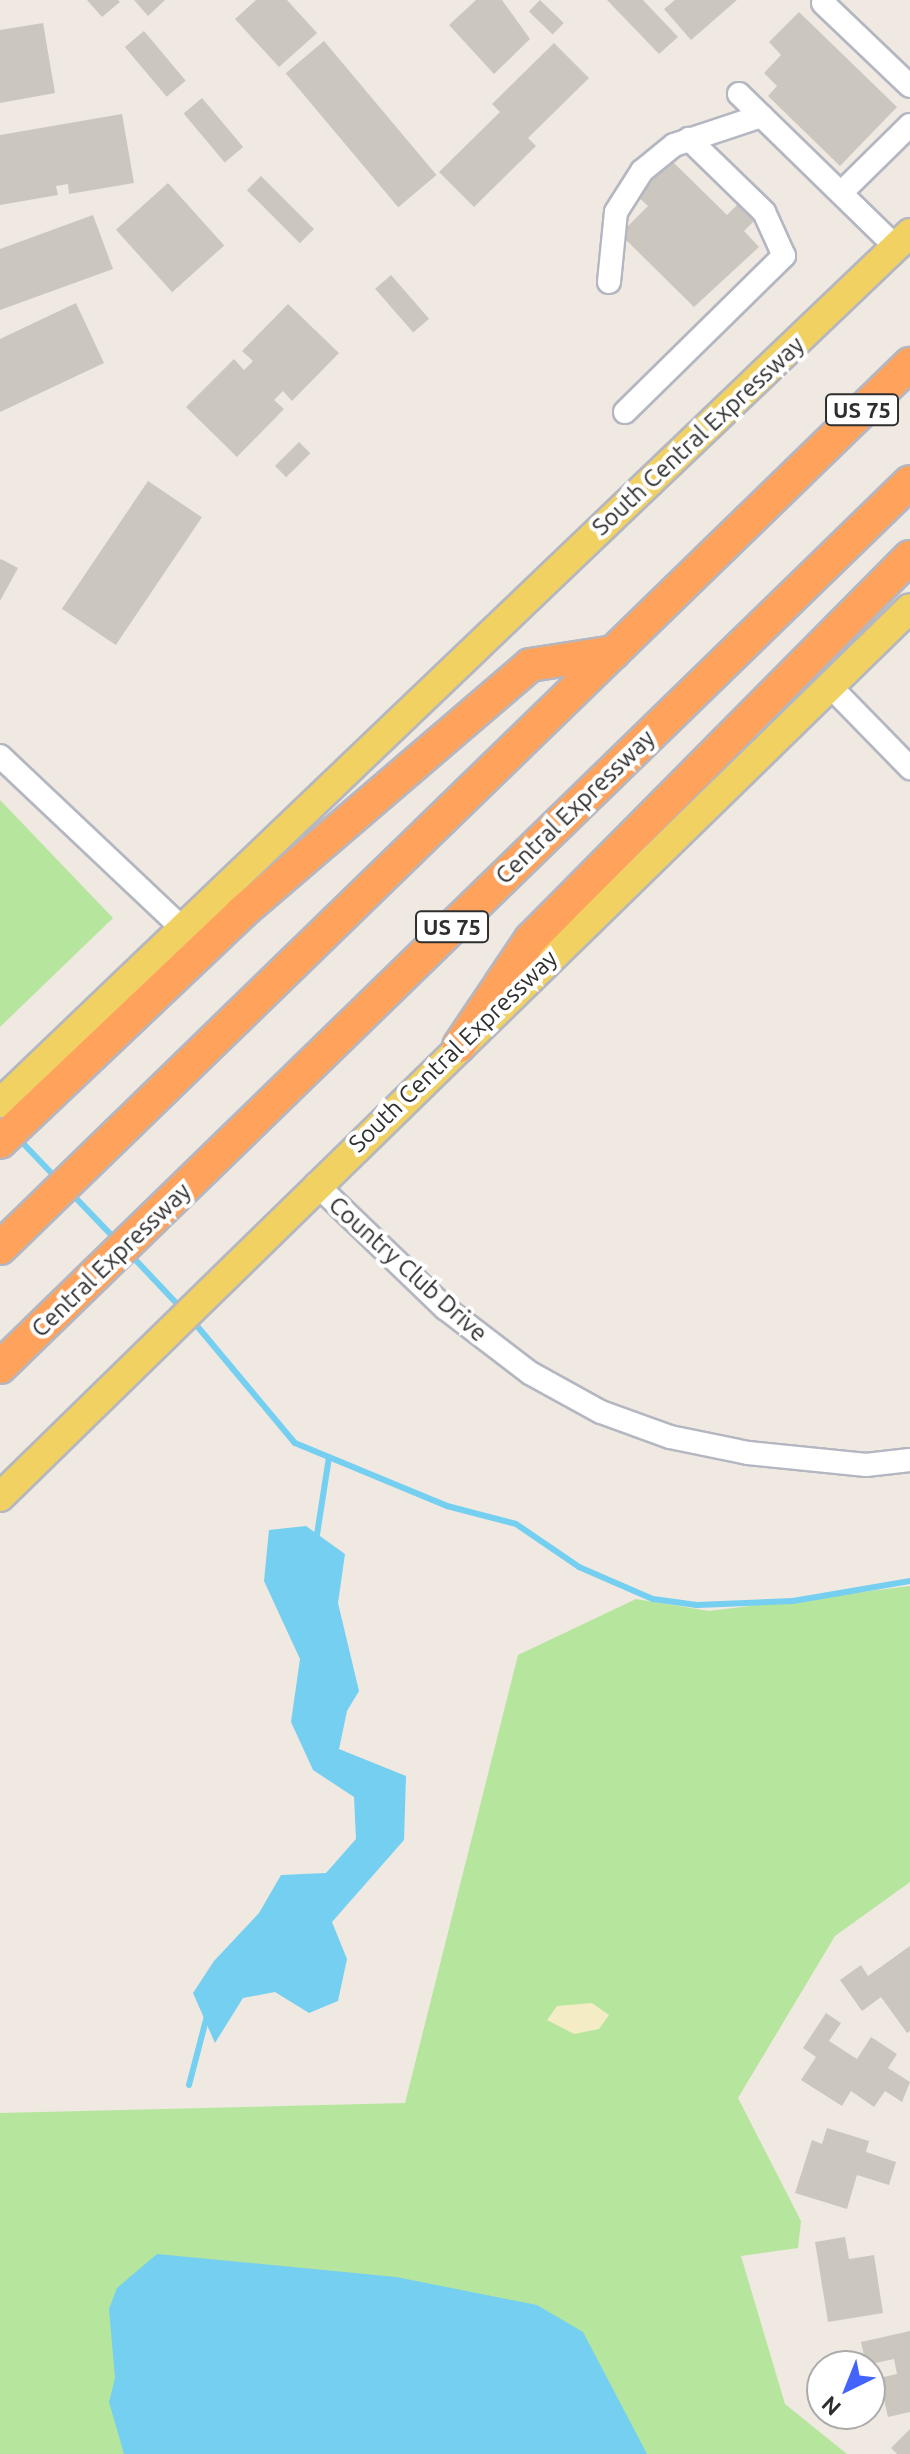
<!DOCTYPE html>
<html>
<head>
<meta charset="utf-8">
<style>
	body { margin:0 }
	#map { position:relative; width:910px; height:2454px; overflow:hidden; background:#efe9e1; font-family:Ubuntu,sans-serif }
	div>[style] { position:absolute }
	.green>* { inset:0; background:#b6e59e }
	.sand>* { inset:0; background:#f3ecc5 }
	.water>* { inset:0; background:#75cff0 }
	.stream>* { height:6px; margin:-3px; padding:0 3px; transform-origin:3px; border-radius:3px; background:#75cff0 }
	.building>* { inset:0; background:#cbc7bf; transform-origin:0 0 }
	.roads { filter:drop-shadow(2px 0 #b4b7c1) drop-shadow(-2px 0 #b4b7c1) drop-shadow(0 2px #b4b7c1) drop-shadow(0 -2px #b4b7c1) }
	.minor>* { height:22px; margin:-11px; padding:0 11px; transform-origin:11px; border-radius:11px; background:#fff }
	.major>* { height:28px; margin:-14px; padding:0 14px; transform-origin:14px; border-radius:14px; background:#f2d163 }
	.highway>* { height:32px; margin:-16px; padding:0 16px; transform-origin:16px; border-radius:16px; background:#ffa35c }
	span { translate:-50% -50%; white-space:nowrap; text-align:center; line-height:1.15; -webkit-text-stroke:8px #fff; paint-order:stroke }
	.shield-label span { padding:2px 6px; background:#fff; border:2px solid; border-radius:6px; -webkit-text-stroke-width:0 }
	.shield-label { font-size:22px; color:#2e2e2e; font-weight:700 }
	.street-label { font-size:24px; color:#2e2e2e }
	.north { position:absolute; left:806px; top:2350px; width:80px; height:80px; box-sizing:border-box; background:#fff; border:2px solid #ababab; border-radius:50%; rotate:223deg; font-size:22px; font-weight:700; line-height:32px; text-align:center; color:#2e2e2e }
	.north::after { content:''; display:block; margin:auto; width:28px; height:36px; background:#4264fb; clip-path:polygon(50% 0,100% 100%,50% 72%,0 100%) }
</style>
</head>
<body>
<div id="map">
	<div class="green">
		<div style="clip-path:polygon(0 800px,113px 918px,0 1027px)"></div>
		<div style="clip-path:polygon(910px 1586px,910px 1882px,835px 1936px,738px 2098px,801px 2221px,798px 2248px,741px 2256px,785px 2404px,847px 2454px,0 2454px,0 2113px,405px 2103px,518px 1655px,636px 1599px,709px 1611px)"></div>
	</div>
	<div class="sand">
		<div style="clip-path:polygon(592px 2003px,609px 2015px,599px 2029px,574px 2034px,547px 2020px,557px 2006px)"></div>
	</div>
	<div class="water">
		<div style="clip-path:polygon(306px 1526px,345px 1554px,338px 1603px,359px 1691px,347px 1711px,339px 1749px,406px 1776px,404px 1840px,332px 1922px,347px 1959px,338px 2001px,309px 2013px,275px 1992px,243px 1998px,215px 2043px,193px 1993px,214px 1961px,259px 1913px,281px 1875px,326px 1873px,356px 1839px,354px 1797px,313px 1770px,291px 1722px,300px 1659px,264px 1581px,269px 1530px)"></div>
		<div style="clip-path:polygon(157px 2254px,396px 2277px,537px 2305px,583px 2332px,647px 2454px,124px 2454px,109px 2402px,115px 2378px,109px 2309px,117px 2288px)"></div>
	</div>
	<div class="stream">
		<div style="left:18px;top:1138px;width:57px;rotate:46.4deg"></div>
		<div style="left:71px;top:1193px;width:65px;rotate:46.2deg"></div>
		<div style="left:129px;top:1253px;width:77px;rotate:46.6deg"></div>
		<div style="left:192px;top:1320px;width:160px;rotate:50.1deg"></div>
		<div style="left:295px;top:1443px;width:165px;rotate:22.5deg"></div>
		<div style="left:447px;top:1506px;width:71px;rotate:14.6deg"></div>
		<div style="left:516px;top:1524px;width:76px;rotate:34.3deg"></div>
		<div style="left:579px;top:1567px;width:81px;rotate:23.4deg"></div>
		<div style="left:653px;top:1599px;width:44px;rotate:7.8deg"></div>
		<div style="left:697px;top:1605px;width:96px;rotate:-2.4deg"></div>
		<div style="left:793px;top:1601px;width:119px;rotate:-9.7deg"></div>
		<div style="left:316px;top:1541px;width:85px;rotate:-81.2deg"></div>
		<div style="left:189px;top:2085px;width:75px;rotate:-75.4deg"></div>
	</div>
	<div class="building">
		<div style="clip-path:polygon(87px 0,118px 0,120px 2px,102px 17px)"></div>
		<div style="clip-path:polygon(134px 0,165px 0,148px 16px)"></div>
		<div style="clip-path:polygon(256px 0,287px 0,317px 33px,279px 67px,235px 19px)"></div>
		<div style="clip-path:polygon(476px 0,502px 0,530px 39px,494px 74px,449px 25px)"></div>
		<div style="left:540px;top:0;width:33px;height:16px;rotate:44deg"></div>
		<div style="clip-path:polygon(607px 0,643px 0,678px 37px,659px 54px)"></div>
		<div style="clip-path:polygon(675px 0,737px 0,691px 40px,664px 9px)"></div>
		<div style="clip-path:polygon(799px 12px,897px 107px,840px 166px,768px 96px,777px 86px,764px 73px,781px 55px,769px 42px)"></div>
		<div style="clip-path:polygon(43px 23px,55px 93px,0 103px,0 30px)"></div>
		<div style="left:144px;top:31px;width:65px;height:25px;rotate:50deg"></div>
		<div style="left:324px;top:41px;width:175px;height:50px;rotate:50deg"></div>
		<div style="clip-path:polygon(554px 43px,589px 78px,528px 138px,536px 146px,474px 207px,439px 172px,500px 112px,492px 104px)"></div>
		<div style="left:202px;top:98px;width:64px;height:24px;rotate:50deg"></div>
		<div style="clip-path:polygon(122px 114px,134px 183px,69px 194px,68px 184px,56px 186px,58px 195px,0 205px,0 135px)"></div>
		<div style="clip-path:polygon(671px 160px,727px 215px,741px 201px,757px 218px,744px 231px,759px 247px,694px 307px,620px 234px,648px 206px,636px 195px)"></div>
		<div style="left:261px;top:176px;width:75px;height:20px;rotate:45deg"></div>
		<div style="left:168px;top:183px;width:84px;height:70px;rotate:48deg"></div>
		<div style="clip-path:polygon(93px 215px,113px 269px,0 310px,0 249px)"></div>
		<div style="left:391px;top:275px;width:58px;height:21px;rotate:49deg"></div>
		<div style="clip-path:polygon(76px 303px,104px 363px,0 412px,0 339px)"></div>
		<div style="clip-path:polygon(288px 304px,339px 353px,292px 401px,283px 391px,274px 400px,284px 409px,237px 457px,186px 407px,234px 359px,244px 370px,253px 361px,242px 351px)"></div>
		<div style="left:299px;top:442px;width:16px;height:34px;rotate:45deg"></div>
		<div style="left:148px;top:481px;width:65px;height:154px;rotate:34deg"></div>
		<div style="clip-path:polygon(1px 559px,18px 568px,0 601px,0 560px)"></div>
		<div style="clip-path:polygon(910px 1946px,910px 2031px,907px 2033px,881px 1997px,862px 2011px,840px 1980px,861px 1965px,868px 1976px)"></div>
		<div style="clip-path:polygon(826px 2013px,841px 2023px,829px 2041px,857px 2059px,871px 2037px,897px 2054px,888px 2068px,910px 2082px,902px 2102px,885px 2091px,874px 2107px,851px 2091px,842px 2106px,801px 2080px,816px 2057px,803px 2048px)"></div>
		<div style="clip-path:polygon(827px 2128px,869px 2141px,866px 2152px,896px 2162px,889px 2185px,857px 2175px,847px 2209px,795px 2193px,812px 2140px,822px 2144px)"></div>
		<div style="clip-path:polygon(845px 2237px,849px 2259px,874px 2255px,883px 2313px,828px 2322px,815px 2242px)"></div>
		<div style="clip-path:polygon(910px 2331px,910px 2412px,888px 2417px,879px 2378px,897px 2374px,894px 2359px,866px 2365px,861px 2342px)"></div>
		<div style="clip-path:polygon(910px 2429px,910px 2454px,897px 2454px,891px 2448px)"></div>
	</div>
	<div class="roads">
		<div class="minor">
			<div style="left:823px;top:3px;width:120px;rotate:43.7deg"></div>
			<div style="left:739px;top:94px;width:219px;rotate:44.3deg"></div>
			<div style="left:841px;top:193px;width:97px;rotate:-44.6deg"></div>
			<div style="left:609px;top:282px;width:70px;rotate:-84.3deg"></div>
			<div style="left:616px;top:212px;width:49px;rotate:-57.6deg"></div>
			<div style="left:642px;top:171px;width:41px;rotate:-39.1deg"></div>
			<div style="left:674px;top:145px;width:92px;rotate:-18.4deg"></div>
			<div style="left:625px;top:412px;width:223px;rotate:-44.5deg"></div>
			<div style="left:784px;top:256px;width:48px;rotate:-114.4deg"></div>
			<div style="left:764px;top:212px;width:105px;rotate:-135.8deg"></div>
			<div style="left:830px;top:686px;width:115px;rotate:45.7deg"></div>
			<div style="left:0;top:756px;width:249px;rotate:43.4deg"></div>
			<div style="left:316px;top:1184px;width:179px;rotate:43.9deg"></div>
			<div style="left:445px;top:1308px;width:107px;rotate:37.4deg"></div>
			<div style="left:530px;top:1373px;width:81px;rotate:28.8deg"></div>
			<div style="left:601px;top:1412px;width:73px;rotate:19.9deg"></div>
			<div style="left:670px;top:1437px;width:80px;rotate:11.6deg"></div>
			<div style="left:748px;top:1453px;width:119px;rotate:5.8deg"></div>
			<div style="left:866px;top:1465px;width:44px;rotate:-6.5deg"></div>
		</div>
		<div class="major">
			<div style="left:0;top:1103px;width:1259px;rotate:-43.71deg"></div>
			<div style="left:0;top:1497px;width:1272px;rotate:-44.33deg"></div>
		</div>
		<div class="highway">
			<div style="left:459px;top:1046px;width:129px;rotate:-56.1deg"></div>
			<div style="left:531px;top:939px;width:538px;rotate:-45.23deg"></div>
			<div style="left:0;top:1142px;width:334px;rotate:-43.5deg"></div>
			<div style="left:242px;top:912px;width:379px;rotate:-40.6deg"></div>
			<div style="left:530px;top:665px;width:85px;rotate:-8.8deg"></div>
			<div style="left:0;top:1248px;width:1269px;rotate:-44.17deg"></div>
			<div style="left:0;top:1367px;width:1269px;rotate:-44.2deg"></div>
		</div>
	</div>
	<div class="shield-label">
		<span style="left:862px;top:410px">US 75</span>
		<span style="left:452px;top:927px">US 75</span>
	</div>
	<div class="street-label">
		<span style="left:698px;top:436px;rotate:-43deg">South Central Expressway</span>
		<span style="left:575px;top:807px;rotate:-44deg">Central Expressway</span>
		<span style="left:453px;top:1051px;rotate:-44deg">South Central Expressway</span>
		<span style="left:111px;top:1260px;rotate:-44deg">Central Expressway</span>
		<span style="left:408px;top:1269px;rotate:42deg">Country Club Drive</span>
	</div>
	<div class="north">N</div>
</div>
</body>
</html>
